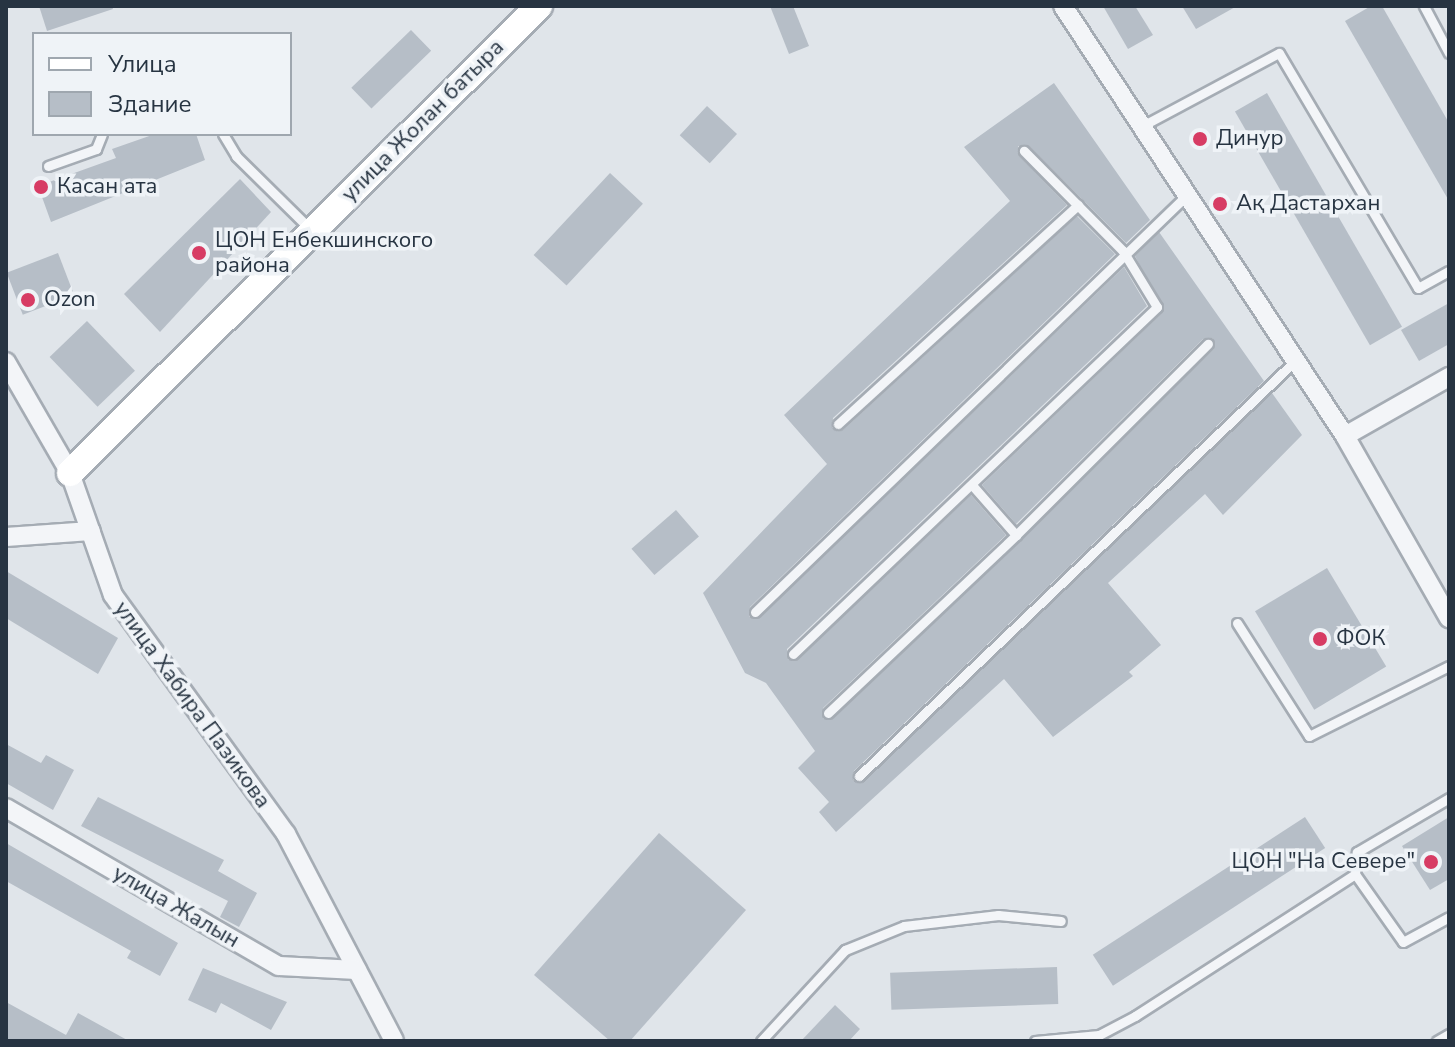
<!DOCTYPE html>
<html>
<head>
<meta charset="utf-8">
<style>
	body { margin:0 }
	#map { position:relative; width:1455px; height:1047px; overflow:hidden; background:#e0e5ea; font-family:"Nunito Sans",sans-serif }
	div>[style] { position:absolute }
	.building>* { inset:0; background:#b6bec7; transform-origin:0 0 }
	.roads { filter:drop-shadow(2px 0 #a5acb4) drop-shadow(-2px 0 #a5acb4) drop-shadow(0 2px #a5acb4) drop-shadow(0 -2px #a5acb4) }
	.lane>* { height:9px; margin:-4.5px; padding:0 4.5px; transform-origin:4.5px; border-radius:4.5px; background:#f3f5f8 }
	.street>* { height:18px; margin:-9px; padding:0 9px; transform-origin:9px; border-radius:9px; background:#f3f5f8 }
	.secondary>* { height:26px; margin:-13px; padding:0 13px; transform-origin:13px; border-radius:13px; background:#fff }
	.dots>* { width:22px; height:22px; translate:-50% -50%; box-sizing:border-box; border:4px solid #eff3f7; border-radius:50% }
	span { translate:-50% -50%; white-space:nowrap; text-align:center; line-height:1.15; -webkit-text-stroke:7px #eff3f7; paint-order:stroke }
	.street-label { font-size:22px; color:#273442 }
	.poi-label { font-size:22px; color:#273442 }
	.left { translate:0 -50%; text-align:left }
	.right { translate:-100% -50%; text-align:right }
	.frame { position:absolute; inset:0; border:8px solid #273442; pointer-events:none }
	.legend { position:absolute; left:32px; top:32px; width:260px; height:104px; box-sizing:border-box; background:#eff3f7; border:2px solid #9fa7af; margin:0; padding:10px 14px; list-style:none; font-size:24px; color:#273442 }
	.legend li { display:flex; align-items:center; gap:16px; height:40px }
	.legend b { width:40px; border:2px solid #9fa7af }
</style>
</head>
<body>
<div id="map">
	<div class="building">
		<div style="clip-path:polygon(39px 6px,112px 6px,113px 9px,47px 31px)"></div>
		<div style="clip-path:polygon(770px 6px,793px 6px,809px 46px,789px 54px)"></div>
		<div style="clip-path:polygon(1103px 6px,1135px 6px,1153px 35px,1128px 49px)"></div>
		<div style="clip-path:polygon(1182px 6px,1237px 6px,1196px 29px)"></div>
		<div style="clip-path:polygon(1371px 6px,1382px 6px,1449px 123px,1449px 201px,1345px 21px)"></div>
		<div style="left:411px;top:30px;width:29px;height:83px;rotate:46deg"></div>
		<div style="clip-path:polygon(1054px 83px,1150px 220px,1126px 243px,1029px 146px,1018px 146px,1019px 156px,1067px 205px,833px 418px,832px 428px,843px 430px,1077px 216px,1115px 254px,750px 607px,749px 617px,760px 617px,1124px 267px,1147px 306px,787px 649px,788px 660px,798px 659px,971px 495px,1006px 535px,823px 708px,823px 719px,833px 718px,1214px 349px,1213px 338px,1203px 339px,1016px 524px,982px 485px,1163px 312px,1135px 256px,1159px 232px,1264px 381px,854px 771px,853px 781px,864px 781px,1272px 393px,1302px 435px,1223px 515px,1205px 494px,1108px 583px,1161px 645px,1129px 672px,1133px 676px,1053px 737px,1004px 679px,836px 832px,819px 812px,829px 802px,798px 768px,815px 751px,766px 683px,745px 673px,703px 593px,827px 464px,784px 415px,1010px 201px,964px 147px)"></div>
		<div style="left:1267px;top:93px;width:270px;height:37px;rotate:60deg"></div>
		<div style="left:707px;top:106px;width:41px;height:40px;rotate:43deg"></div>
		<div style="clip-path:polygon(155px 134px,196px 134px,205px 160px,51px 222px,38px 186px,116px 158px,112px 149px)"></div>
		<div style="left:610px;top:173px;width:45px;height:112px;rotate:43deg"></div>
		<div style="clip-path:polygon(240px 179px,271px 212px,160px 332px,124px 294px)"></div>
		<div style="left:58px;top:253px;width:45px;height:55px;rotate:69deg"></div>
		<div style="clip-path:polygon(1449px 303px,1449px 344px,1419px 361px,1401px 330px)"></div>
		<div style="left:87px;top:321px;width:69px;height:52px;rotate:46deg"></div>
		<div style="left:676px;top:510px;width:35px;height:59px;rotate:49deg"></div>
		<div style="left:1327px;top:568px;width:115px;height:84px;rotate:59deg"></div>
		<div style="clip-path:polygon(6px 571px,118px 638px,98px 674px,6px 618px)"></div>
		<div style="clip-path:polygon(6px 744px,41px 763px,46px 755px,74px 770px,53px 810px,6px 783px)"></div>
		<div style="clip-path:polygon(98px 797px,224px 860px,218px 871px,257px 893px,239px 927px,220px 917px,228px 901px,81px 826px)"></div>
		<div style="left:1305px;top:817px;width:37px;height:253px;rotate:57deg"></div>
		<div style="clip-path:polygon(1449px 817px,1449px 879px,1430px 890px,1402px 846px)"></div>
		<div style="clip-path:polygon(659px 833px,746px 910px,630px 1041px,610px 1041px,534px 975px)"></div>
		<div style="clip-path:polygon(6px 843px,178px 943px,160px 976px,127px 958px,131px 951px,6px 881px)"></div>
		<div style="left:1057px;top:967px;width:37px;height:167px;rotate:88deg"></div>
		<div style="clip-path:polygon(203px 968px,287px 1002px,271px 1030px,221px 1003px,216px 1013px,188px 1000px)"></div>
		<div style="clip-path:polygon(6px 1002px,66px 1035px,78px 1013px,129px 1041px,6px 1041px)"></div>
		<div style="clip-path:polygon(835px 1005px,860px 1029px,849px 1041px,801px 1041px)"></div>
	</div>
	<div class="roads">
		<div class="lane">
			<div style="left:1424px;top:6px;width:53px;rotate:62deg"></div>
			<div style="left:1142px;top:126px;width:155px;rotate:-28.1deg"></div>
			<div style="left:1279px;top:53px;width:273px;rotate:59.4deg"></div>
			<div style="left:1418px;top:288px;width:35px;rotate:-29deg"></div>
			<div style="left:223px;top:134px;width:26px;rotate:59deg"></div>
			<div style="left:236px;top:156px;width:104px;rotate:44.6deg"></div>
			<div style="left:48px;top:166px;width:51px;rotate:-19.5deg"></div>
			<div style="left:96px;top:149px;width:16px;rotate:-68deg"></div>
			<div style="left:838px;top:424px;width:325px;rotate:-42.4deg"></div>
			<div style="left:972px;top:485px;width:67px;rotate:48.7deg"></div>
			<div style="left:1016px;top:535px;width:271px;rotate:-44.9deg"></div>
			<div style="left:755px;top:612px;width:600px;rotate:-43.99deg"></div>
			<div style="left:1237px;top:623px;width:134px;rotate:57.5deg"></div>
			<div style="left:1309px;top:736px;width:157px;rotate:-26.6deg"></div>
			<div style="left:793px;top:654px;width:503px;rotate:-43.63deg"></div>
			<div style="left:1157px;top:307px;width:66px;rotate:-121.3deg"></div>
			<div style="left:1123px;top:251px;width:141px;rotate:-134.7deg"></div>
			<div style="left:828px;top:713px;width:259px;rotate:-43.4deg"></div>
			<div style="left:859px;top:776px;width:603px;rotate:-43.59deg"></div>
			<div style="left:1355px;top:874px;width:83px;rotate:54.8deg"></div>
			<div style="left:1403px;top:942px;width:52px;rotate:-28.5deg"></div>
			<div style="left:761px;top:1041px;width:124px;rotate:-47.3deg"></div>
			<div style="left:845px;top:950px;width:64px;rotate:-22.1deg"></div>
			<div style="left:904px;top:926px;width:95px;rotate:-6.7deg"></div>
			<div style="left:998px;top:915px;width:63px;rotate:5.4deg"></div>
			<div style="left:1035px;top:1041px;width:64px;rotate:-5.4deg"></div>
			<div style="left:1099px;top:1035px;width:41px;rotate:-27.8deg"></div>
			<div style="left:1135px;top:1016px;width:262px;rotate:-32.8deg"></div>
			<div style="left:1355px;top:874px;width:22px;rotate:-85deg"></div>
			<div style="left:1357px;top:852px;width:107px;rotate:-30.4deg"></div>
			<div style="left:1437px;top:1041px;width:14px;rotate:-30deg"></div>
		</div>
		<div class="street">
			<div style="left:1063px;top:6px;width:514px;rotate:56.74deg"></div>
			<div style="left:1345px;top:436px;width:210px;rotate:60.3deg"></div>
			<div style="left:6px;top:362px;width:128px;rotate:60deg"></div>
			<div style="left:70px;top:473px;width:129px;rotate:70.6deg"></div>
			<div style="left:113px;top:595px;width:295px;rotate:54.1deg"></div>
			<div style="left:286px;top:834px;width:233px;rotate:62.4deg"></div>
			<div style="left:1345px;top:436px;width:120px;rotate:-29.6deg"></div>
			<div style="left:6px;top:537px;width:85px;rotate:-4deg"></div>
			<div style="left:6px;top:808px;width:315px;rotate:30.1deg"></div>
			<div style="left:279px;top:966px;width:78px;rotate:2.9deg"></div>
		</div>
		<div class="secondary">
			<div style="left:70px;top:473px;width:662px;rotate:-44.88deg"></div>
		</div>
	</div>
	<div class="dots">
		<div style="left:1200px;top:139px;background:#d73c64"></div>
		<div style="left:41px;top:187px;background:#d73c64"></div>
		<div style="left:1220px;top:204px;background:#d73c64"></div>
		<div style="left:199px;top:253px;background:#d73c64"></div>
		<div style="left:28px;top:300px;background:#d73c64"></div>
		<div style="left:1320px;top:639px;background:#d73c64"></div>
		<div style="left:1431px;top:862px;background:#d73c64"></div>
	</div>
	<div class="street-label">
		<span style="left:423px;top:121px;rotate:-45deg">улица Жолан батыра</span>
		<span style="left:192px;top:705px;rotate:54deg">улица Хабира Пазикова</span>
		<span style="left:176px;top:907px;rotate:30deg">улица Жалын</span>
	</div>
	<div class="poi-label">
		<span class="left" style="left:1216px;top:139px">Динур</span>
		<span class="left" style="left:57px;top:187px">Касан ата</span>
		<span class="left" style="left:1236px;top:204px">Ақ Дастархан</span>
		<span class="left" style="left:215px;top:253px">ЦОН Енбекшинского<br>района</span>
		<span class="left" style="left:44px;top:300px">Ozon</span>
		<span class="left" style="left:1336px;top:639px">ФОК</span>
		<span class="right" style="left:1415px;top:862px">ЦОН "На Севере"</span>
	</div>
	<div class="frame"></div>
	<ul class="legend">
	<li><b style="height:10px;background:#fff"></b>Улица</li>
	<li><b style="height:22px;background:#b6bec7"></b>Здание</li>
	</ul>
</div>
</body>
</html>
